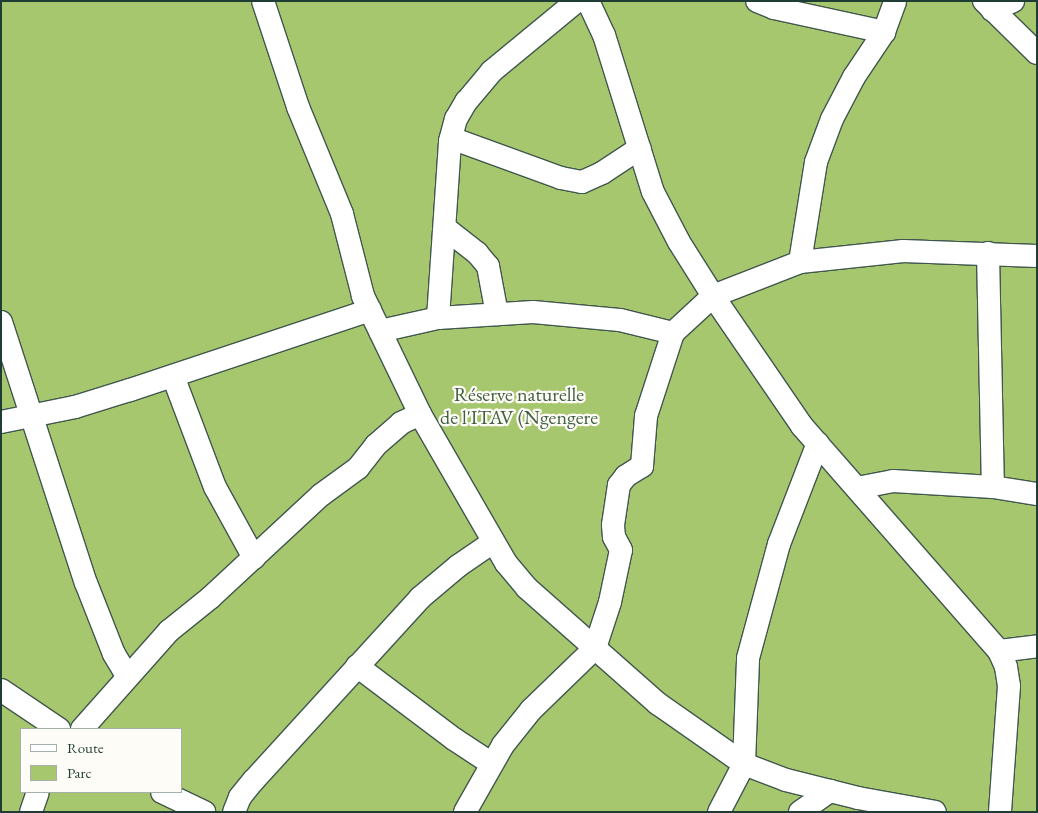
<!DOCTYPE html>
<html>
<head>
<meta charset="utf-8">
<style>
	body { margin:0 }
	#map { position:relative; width:1038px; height:813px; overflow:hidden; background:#f8ecdb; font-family:"EB Garamond",serif }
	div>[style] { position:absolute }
	.green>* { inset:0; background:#a7c76f }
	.roads { filter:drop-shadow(1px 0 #40574d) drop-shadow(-1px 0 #40574d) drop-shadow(0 1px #40574d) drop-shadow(0 -1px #40574d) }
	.minor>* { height:22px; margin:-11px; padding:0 11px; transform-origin:11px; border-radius:11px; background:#fff }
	span { translate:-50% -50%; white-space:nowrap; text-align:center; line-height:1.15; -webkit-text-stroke:4.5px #fdfcf7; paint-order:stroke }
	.park-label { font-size:20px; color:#416043 }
	.frame { position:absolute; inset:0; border:2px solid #1f3d34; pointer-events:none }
	.legend { position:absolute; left:20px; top:728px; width:162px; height:65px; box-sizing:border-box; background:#fdfcf7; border:1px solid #a4b0a9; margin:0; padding:6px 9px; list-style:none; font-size:15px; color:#1f3d34 }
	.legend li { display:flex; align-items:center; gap:10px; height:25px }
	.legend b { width:25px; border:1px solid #a4b0a9 }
</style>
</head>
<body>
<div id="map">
	<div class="green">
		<div style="clip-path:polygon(evenodd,1px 1px,1037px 1px,1037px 812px,1px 812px,1px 1px,21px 729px,181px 729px,181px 792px,21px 792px,21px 729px)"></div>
	</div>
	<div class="roads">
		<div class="minor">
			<div style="left:263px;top:1px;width:112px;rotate:71.7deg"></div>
			<div style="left:298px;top:107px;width:116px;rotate:67.6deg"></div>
			<div style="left:342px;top:214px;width:85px;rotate:75.6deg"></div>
			<div style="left:363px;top:296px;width:131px;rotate:64.2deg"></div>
			<div style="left:420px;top:414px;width:172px;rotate:60deg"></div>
			<div style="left:506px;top:563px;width:33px;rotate:50deg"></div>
			<div style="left:527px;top:588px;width:174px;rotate:41.5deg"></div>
			<div style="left:657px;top:703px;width:106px;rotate:35deg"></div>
			<div style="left:744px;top:764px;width:45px;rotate:20.9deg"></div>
			<div style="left:786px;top:780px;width:74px;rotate:14deg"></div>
			<div style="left:858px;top:798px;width:78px;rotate:10.3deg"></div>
			<div style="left:588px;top:1px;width:38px;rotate:65deg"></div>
			<div style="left:604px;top:35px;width:164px;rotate:72.7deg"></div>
			<div style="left:653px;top:192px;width:56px;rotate:62.5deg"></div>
			<div style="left:679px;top:242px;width:64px;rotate:57.8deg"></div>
			<div style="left:713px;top:296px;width:158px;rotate:55.6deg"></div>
			<div style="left:802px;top:426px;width:299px;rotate:48.8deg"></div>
			<div style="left:999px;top:651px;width:17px;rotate:66deg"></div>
			<div style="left:1006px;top:667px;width:19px;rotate:81deg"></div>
			<div style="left:1009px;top:686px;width:126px;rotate:94.1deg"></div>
			<div style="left:757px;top:1px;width:18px;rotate:22deg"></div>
			<div style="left:774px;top:8px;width:113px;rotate:12.3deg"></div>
			<div style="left:984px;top:1px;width:74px;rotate:44.5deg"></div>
			<div style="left:992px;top:10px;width:23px;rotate:-23deg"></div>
			<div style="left:451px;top:138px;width:117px;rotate:20deg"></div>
			<div style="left:561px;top:178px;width:21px;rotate:11deg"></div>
			<div style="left:582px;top:182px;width:22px;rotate:-24deg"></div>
			<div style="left:602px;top:173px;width:45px;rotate:-33.3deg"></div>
			<div style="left:445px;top:228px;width:41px;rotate:38deg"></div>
			<div style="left:477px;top:253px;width:17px;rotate:50deg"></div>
			<div style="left:488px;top:266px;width:49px;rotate:79.4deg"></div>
			<div style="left:988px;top:253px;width:234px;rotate:88.8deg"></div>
			<div style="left:800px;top:262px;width:101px;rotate:-80.9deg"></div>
			<div style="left:816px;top:162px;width:46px;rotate:-69.6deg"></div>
			<div style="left:832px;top:119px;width:47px;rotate:-62.4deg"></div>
			<div style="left:854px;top:77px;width:54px;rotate:-56.3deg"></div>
			<div style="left:884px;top:32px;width:33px;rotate:-70deg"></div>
			<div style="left:438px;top:318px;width:177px;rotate:-86.1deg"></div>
			<div style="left:450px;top:141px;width:23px;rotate:-75deg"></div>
			<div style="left:456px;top:119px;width:20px;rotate:-60deg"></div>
			<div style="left:466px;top:102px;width:40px;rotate:-50deg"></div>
			<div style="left:492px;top:71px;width:110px;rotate:-39.5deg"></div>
			<div style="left:1px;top:322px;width:274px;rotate:72deg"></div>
			<div style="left:86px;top:583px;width:76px;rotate:68.5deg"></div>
			<div style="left:114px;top:654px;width:26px;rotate:59deg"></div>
			<div style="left:380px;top:331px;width:59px;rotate:-12.6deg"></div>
			<div style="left:438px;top:318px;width:95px;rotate:-3.6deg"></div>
			<div style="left:533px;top:312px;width:87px;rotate:5.3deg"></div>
			<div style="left:620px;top:320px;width:55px;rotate:13.8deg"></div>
			<div style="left:173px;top:376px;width:119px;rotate:69.3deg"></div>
			<div style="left:215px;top:487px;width:81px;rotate:61.2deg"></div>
			<div style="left:1px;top:422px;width:76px;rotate:-11.5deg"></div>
			<div style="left:75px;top:407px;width:58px;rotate:-17.2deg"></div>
			<div style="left:130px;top:390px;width:253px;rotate:-18.4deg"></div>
			<div style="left:857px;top:488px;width:37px;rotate:-11deg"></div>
			<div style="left:893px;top:481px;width:100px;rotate:3.4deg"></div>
			<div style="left:993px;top:487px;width:45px;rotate:9deg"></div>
			<div style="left:999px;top:651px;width:38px;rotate:-7deg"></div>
			<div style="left:357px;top:666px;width:121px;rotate:37deg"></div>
			<div style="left:454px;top:739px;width:45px;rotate:33.3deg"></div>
			<div style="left:1px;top:690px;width:70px;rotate:33.9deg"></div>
			<div style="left:82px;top:729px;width:131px;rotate:-48.4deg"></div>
			<div style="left:169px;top:631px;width:53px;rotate:-38.8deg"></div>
			<div style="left:210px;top:598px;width:151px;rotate:-42.9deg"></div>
			<div style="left:321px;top:495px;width:46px;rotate:-36.1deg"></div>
			<div style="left:358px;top:468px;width:29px;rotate:-52deg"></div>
			<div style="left:376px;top:445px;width:33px;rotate:-41deg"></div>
			<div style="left:401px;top:423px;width:21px;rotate:-25deg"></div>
			<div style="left:162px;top:792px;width:47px;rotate:25.5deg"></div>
			<div style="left:31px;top:812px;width:21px;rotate:-71deg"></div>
			<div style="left:234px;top:812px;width:16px;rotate:-68deg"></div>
			<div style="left:240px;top:797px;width:22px;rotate:-51deg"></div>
			<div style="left:254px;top:780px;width:246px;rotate:-47.6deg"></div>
			<div style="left:420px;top:598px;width:50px;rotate:-40.1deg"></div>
			<div style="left:458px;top:566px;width:42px;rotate:-34.4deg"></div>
			<div style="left:465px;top:812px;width:77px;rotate:-60.4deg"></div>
			<div style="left:503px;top:745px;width:45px;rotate:-51.3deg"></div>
			<div style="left:531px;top:710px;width:89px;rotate:-44.1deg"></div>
			<div style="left:595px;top:648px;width:48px;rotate:-71.9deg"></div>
			<div style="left:610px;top:602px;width:53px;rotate:-78.1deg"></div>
			<div style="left:621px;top:550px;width:15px;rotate:-118deg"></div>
			<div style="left:614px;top:537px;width:12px;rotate:-95deg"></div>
			<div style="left:613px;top:525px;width:40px;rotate:-81.5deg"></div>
			<div style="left:619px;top:485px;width:11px;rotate:-52deg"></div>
			<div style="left:626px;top:476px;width:19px;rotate:-32deg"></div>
			<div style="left:642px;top:466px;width:50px;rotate:-85.4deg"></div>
			<div style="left:646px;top:416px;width:87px;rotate:-72deg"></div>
			<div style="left:673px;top:333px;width:54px;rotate:-42.8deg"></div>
			<div style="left:713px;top:296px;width:93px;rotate:-21.3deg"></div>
			<div style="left:800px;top:262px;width:104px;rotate:-6.1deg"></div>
			<div style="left:903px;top:251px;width:134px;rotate:2.1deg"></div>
			<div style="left:719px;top:812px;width:54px;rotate:-62.5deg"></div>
			<div style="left:744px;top:764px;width:106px;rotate:-87.8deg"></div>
			<div style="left:748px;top:658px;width:118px;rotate:-74.8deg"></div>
			<div style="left:779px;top:544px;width:108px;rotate:-68.9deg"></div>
			<div style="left:800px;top:812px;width:37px;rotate:-35deg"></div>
		</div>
	</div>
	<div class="park-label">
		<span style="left:519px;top:406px">Réserve naturelle<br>de l'ITAV (Ngengere</span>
	</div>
	<div class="frame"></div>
	<ul class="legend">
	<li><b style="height:6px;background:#fff"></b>Route</li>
	<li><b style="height:14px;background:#a7c76f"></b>Parc</li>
	</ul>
</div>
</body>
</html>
